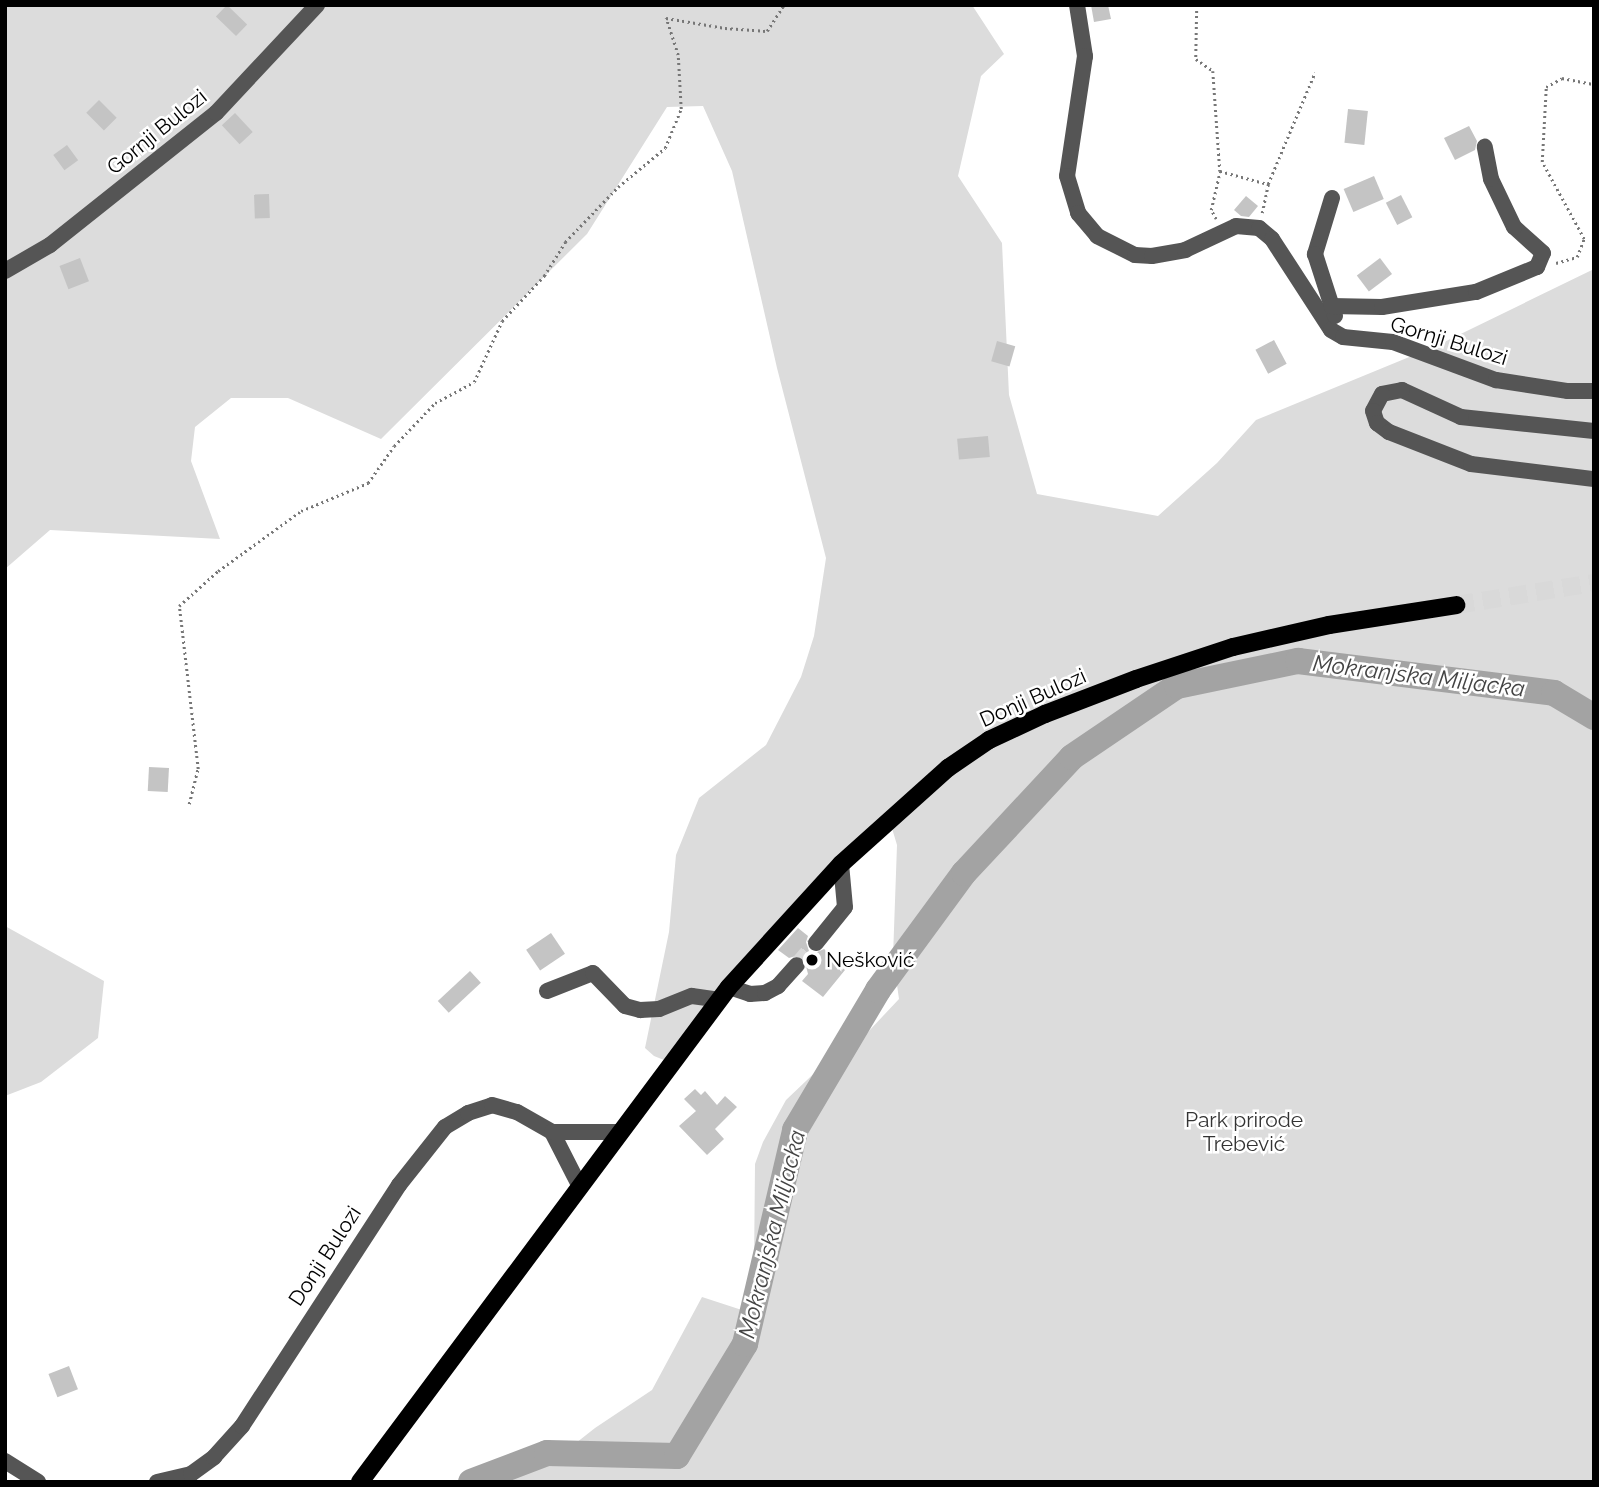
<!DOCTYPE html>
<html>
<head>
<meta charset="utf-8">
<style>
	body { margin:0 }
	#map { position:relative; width:1599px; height:1487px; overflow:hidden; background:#fff; font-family:Raleway,sans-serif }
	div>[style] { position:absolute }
	.green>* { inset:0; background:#dcdcdc }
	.river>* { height:26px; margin:-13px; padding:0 13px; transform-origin:13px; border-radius:13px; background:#a3a3a3 }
	.building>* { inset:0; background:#c4c4c4; transform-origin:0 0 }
	.minor-tunnel>* { height:16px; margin-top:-8px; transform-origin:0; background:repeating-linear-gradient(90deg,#d9d9d9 0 16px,transparent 0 24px) }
	.major-tunnel>* { height:18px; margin-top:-9px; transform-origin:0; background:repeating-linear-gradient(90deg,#d9d9d9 0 18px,transparent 0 27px) }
	.path>* { height:2.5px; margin-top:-1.25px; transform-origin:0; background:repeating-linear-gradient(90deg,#777 0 2px,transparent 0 5.5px) }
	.minor>* { height:16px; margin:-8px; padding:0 8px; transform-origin:8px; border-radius:8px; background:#555 }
	.major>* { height:18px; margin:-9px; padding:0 9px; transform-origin:9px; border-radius:9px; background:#000 }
	.dots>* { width:19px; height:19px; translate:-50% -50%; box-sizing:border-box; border:4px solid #fff; border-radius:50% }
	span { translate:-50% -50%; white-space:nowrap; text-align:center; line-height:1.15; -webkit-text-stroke:5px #fff; paint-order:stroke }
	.street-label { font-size:21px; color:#000 }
	.poi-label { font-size:21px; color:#000 }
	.left { translate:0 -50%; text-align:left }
	.park-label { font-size:21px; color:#333 }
	.water-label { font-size:23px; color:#444; font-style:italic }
	.frame { position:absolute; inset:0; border:7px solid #000; pointer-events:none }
</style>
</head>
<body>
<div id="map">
	<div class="green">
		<div style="clip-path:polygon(5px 5px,972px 5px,1004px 54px,981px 76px,958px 176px,1002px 243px,1009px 395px,1037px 494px,1158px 516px,1217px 463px,1256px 420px,1436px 346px,1594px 269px,1594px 1482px,466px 1482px,473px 1481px,490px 1468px,508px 1460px,562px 1454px,595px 1428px,652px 1390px,702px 1297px,748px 1312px,754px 1267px,755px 1164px,763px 1142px,786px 1100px,827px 1061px,867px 1033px,899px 999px,893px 957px,897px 845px,891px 825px,794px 915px,679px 1066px,654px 1056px,645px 1048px,669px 932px,676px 855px,699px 798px,766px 745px,801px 677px,814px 636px,826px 558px,777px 368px,732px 171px,703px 106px,667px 107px,587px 234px,381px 439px,288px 398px,231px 398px,195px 427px,191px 461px,220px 539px,50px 530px,5px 569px)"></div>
		<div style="clip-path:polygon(5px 926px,104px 981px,98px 1038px,41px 1082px,5px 1096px)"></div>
	</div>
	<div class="river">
		<div style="left:471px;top:1482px;width:81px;rotate:-20.9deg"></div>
		<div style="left:547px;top:1453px;width:130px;rotate:1.3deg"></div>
		<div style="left:677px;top:1456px;width:131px;rotate:-58.7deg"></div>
		<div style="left:745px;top:1344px;width:220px;rotate:-76.8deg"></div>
		<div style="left:795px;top:1130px;width:163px;rotate:-59.3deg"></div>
		<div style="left:878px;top:990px;width:145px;rotate:-53.7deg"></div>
		<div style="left:964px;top:873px;width:158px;rotate:-47deg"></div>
		<div style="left:1072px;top:757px;width:127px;rotate:-34.1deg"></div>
		<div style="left:1177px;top:686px;width:124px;rotate:-11.7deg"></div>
		<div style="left:1298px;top:661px;width:258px;rotate:7.1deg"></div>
		<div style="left:1554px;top:693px;width:47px;rotate:31deg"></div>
	</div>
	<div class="building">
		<div style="left:227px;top:5px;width:28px;height:16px;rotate:44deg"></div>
		<div style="clip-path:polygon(1091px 5px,1108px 5px,1111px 19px,1094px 22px)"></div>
		<div style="left:99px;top:100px;width:25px;height:18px;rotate:45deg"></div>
		<div style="left:1348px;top:109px;width:20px;height:34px;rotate:6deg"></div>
		<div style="left:235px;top:113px;width:26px;height:18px;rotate:47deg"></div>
		<div style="clip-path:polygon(1469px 126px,1477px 141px,1475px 150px,1455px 160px,1444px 138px)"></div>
		<div style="left:67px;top:145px;width:19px;height:17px;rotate:54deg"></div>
		<div style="left:1374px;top:176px;width:25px;height:33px;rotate:67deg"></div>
		<div style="left:269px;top:194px;width:24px;height:15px;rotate:88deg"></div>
		<div style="left:1401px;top:195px;width:25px;height:17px;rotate:63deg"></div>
		<div style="clip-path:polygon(1246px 196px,1258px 206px,1249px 217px,1241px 216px,1234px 210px)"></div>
		<div style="left:80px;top:258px;width:25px;height:22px;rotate:69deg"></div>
		<div style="left:1380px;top:258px;width:20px;height:29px;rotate:53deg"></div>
		<div style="left:1274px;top:340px;width:27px;height:21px;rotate:62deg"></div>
		<div style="left:997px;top:341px;width:19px;height:21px;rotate:16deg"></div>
		<div style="left:988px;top:436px;width:21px;height:31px;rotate:85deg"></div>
		<div style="left:149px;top:767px;width:20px;height:24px;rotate:3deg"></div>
		<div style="clip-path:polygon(798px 928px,808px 936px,806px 942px,809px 951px,815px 953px,824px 949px,828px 952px,826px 955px,845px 970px,823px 997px,802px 981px,808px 974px,804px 958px,799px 955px,789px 958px,778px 950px)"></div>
		<div style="left:551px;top:933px;width:25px;height:30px;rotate:56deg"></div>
		<div style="left:470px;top:971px;width:16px;height:44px;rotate:47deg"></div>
		<div style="clip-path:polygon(695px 1089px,701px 1095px,705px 1091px,717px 1105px,725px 1096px,737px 1107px,715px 1129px,724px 1139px,707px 1155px,679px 1126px,696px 1111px,684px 1099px)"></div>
		<div style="left:69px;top:1366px;width:25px;height:22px;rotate:69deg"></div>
	</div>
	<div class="minor-tunnel">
		<div style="left:797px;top:965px;width:29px;rotate:-49deg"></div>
	</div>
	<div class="major-tunnel">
		<div style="left:1456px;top:605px;width:140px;rotate:-9.1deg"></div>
	</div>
	<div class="path">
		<div style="left:1197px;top:5px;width:54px;rotate:91.1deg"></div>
		<div style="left:1196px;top:59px;width:21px;rotate:35deg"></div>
		<div style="left:1213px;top:71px;width:100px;rotate:86deg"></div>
		<div style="left:1262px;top:213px;width:30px;rotate:-78deg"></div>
		<div style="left:1268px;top:184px;width:121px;rotate:-67.2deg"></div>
		<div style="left:1216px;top:219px;width:10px;rotate:-119deg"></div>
		<div style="left:1211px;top:210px;width:40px;rotate:-77deg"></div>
		<div style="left:1220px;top:171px;width:50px;rotate:15.2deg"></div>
		<div style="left:1556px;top:263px;width:22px;rotate:-16deg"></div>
		<div style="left:1577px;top:257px;width:19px;rotate:-69deg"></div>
		<div style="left:1584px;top:239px;width:88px;rotate:-118.6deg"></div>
		<div style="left:1542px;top:162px;width:75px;rotate:-86.9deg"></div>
		<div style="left:1546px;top:87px;width:18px;rotate:-29deg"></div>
		<div style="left:1562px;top:78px;width:33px;rotate:11deg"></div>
		<div style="left:189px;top:804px;width:36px;rotate:-76deg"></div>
		<div style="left:198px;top:769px;width:164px;rotate:-96.6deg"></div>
		<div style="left:179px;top:606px;width:52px;rotate:-41.9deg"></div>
		<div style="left:218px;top:571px;width:102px;rotate:-35.9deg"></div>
		<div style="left:301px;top:511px;width:73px;rotate:-22.7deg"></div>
		<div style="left:368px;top:483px;width:45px;rotate:-54.9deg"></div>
		<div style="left:394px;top:446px;width:59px;rotate:-46.4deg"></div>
		<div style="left:435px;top:403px;width:44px;rotate:-28.3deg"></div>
		<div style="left:474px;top:382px;width:67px;rotate:-65.3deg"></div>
		<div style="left:502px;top:321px;width:62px;rotate:-47deg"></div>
		<div style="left:544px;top:276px;width:40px;rotate:-58deg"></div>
		<div style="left:565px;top:242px;width:76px;rotate:-46.1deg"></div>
		<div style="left:618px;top:187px;width:61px;rotate:-39.7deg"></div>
		<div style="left:665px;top:148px;width:42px;rotate:-67.7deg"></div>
		<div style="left:681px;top:109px;width:54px;rotate:-93.2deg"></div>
		<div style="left:678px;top:55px;width:39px;rotate:-108deg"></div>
		<div style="left:666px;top:18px;width:60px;rotate:9.6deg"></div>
		<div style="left:725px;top:28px;width:42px;rotate:4.1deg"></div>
		<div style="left:767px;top:31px;width:31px;rotate:-57deg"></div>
	</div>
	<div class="minor">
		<div style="left:1077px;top:5px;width:52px;rotate:81.1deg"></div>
		<div style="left:1085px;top:56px;width:121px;rotate:98.5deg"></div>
		<div style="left:1067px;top:176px;width:39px;rotate:73deg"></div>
		<div style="left:1078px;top:213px;width:30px;rotate:50deg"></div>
		<div style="left:1097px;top:236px;width:42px;rotate:26.6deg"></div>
		<div style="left:1135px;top:255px;width:17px;rotate:3deg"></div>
		<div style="left:1152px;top:256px;width:34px;rotate:-10deg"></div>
		<div style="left:1185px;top:250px;width:56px;rotate:-25.2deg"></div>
		<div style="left:1236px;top:226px;width:23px;rotate:5deg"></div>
		<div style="left:1259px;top:228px;width:17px;rotate:40deg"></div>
		<div style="left:1272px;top:239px;width:108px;rotate:57deg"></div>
		<div style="left:1331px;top:330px;width:14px;rotate:30deg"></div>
		<div style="left:1343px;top:337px;width:50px;rotate:5.7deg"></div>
		<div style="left:1393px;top:342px;width:110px;rotate:20.3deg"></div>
		<div style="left:1496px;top:380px;width:73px;rotate:8.7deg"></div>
		<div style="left:1568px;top:391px;width:26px"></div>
		<div style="left:1332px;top:198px;width:59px;rotate:106.9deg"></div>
		<div style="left:1315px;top:254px;width:65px;rotate:72.1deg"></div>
		<div style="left:5px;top:271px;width:52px;rotate:-30deg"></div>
		<div style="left:50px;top:245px;width:212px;rotate:-38.5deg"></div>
		<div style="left:216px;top:113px;width:148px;rotate:-46.9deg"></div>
		<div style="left:1331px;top:306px;width:51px;rotate:1.1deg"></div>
		<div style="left:1382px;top:307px;width:95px;rotate:-9.1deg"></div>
		<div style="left:1476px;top:292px;width:66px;rotate:-22.3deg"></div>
		<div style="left:1537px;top:267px;width:15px;rotate:-67deg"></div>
		<div style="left:1543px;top:253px;width:39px;rotate:-138deg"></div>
		<div style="left:1514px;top:227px;width:53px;rotate:-115.6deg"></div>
		<div style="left:1491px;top:179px;width:33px;rotate:-101deg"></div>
		<div style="left:1594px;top:431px;width:134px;rotate:-174deg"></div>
		<div style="left:1461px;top:417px;width:65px;rotate:-155.4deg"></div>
		<div style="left:1402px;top:390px;width:20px;rotate:169deg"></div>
		<div style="left:1382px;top:394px;width:19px;rotate:118deg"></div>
		<div style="left:1373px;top:411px;width:13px;rotate:72deg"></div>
		<div style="left:1377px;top:423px;width:15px;rotate:37deg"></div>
		<div style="left:1389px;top:432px;width:88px;rotate:21.3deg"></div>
		<div style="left:1471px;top:464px;width:124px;rotate:7deg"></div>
		<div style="left:816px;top:943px;width:46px;rotate:-51.1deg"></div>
		<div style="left:845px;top:907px;width:43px;rotate:-95.3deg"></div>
		<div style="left:729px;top:987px;width:22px;rotate:18deg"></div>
		<div style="left:750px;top:994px;width:15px;rotate:-4deg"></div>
		<div style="left:765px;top:993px;width:15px;rotate:-28deg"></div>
		<div style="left:778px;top:986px;width:28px;rotate:-48deg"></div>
		<div style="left:547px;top:991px;width:49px;rotate:-21.4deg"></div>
		<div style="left:593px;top:973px;width:46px;rotate:45.9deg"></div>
		<div style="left:625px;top:1006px;width:16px;rotate:15deg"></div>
		<div style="left:640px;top:1010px;width:19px;rotate:-3deg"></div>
		<div style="left:659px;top:1009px;width:35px;rotate:-22deg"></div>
		<div style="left:692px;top:996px;width:28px;rotate:8deg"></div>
		<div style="left:552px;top:1132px;width:62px;rotate:63deg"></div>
		<div style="left:5px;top:1461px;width:39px;rotate:32deg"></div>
		<div style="left:157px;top:1482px;width:35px;rotate:-13deg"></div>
		<div style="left:191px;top:1474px;width:29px;rotate:-36deg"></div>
		<div style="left:214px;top:1457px;width:42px;rotate:-47.9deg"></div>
		<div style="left:242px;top:1426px;width:288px;rotate:-56.9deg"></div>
		<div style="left:399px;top:1185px;width:74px;rotate:-51.6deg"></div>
		<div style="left:445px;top:1127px;width:27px;rotate:-31deg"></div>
		<div style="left:468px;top:1113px;width:25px;rotate:-18deg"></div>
		<div style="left:492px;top:1105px;width:26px;rotate:16deg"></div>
		<div style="left:517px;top:1112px;width:40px;rotate:29.7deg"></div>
		<div style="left:552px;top:1132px;width:69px"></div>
	</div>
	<div class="major">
		<div style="left:360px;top:1482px;width:617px;rotate:-53.3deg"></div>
		<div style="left:729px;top:987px;width:166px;rotate:-47.7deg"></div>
		<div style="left:841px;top:864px;width:144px;rotate:-41.9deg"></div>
		<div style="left:948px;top:768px;width:50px;rotate:-34.3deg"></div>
		<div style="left:989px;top:740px;width:62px;rotate:-24.9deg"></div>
		<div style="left:1045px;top:714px;width:97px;rotate:-21deg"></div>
		<div style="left:1136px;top:679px;width:102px;rotate:-18.3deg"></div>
		<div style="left:1233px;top:647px;width:98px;rotate:-12.9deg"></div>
		<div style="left:1329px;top:625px;width:129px;rotate:-8.9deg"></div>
	</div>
	<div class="dots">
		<div style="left:812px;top:960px;background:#000"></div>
	</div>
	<div class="street-label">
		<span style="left:157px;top:132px;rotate:-39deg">Gornji Bulozi</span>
		<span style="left:1449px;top:341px;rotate:17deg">Gornji Bulozi</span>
		<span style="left:1033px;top:698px;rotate:-24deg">Donji Bulozi</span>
		<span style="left:325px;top:1256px;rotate:-57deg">Donji Bulozi</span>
	</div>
	<div class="poi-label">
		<span class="left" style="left:826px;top:960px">Nešković</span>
	</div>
	<div class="park-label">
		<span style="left:1244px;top:1132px">Park prirode<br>Trebević</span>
	</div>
	<div class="water-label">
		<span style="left:1419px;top:676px;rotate:7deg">Mokranjska Miljacka</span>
		<span style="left:772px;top:1234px;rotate:-76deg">Mokranjska Miljacka</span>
	</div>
	<div class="frame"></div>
</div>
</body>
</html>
